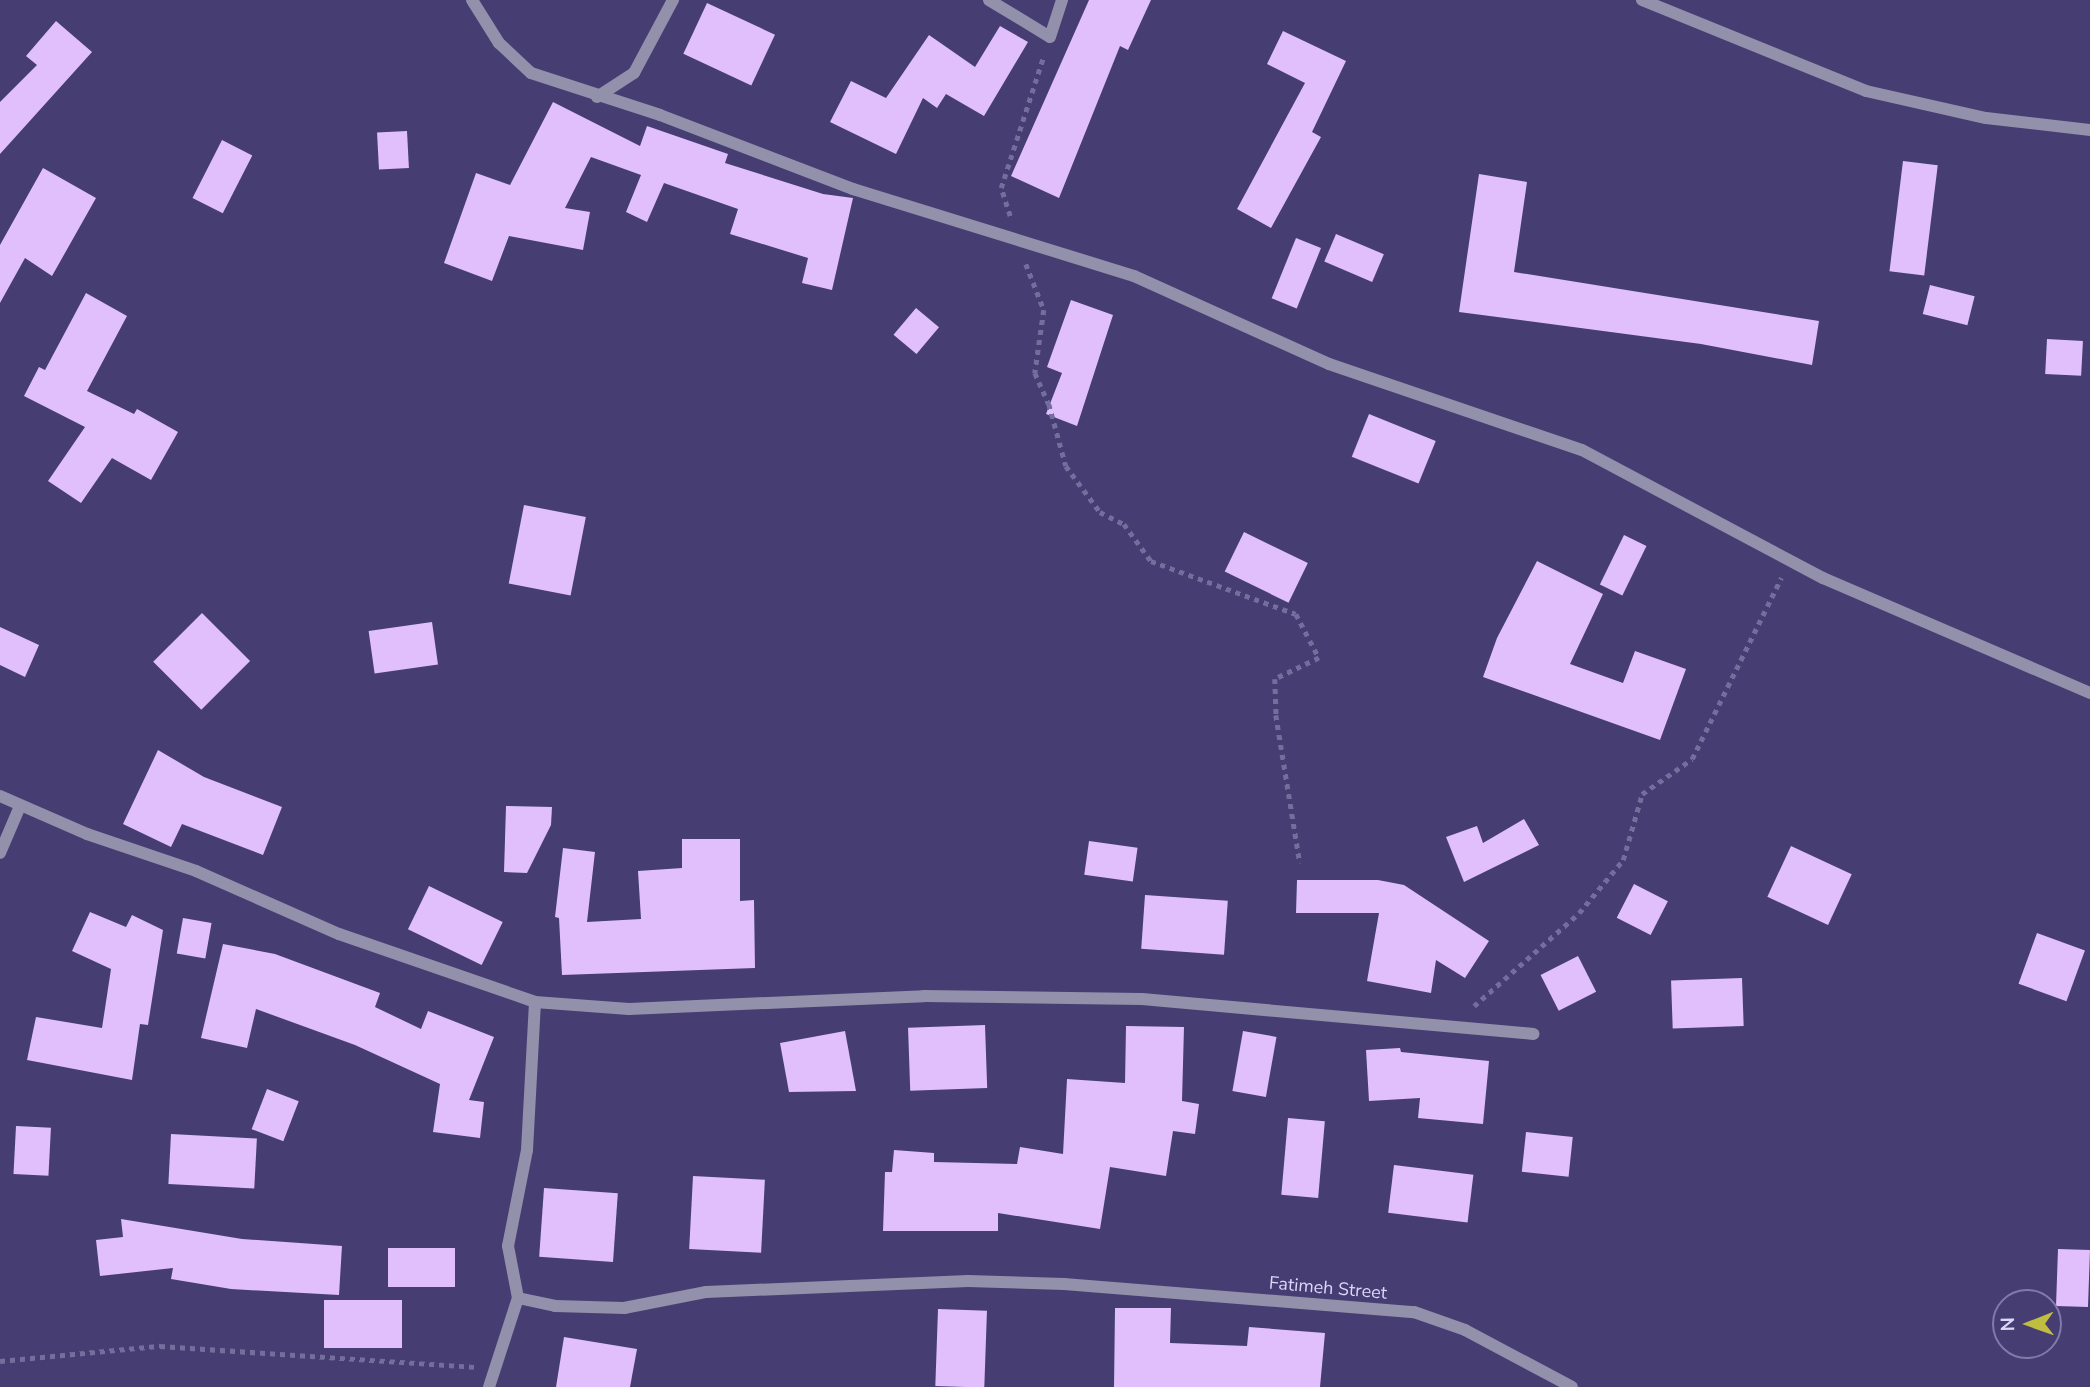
<!DOCTYPE html>
<html>
<head>
<meta charset="utf-8">
<style>
	body { margin:0 }
	#map { position:relative; width:2090px; height:1387px; overflow:hidden; background:#463d73; font-family:"Nunito Sans",sans-serif }
	div>[style] { position:absolute }
	.building>* { inset:0; background:#e0bffc; transform-origin:0 0 }
	.path>* { height:4.5px; margin-top:-2.25px; transform-origin:0; background:repeating-linear-gradient(90deg,#756e9d 0 5px,transparent 0 10px) }
	.minor>* { height:12px; margin:-6px; padding:0 6px; transform-origin:6px; border-radius:6px; background:#9290ab }
	span { translate:-50% -50%; white-space:nowrap; text-align:center; line-height:1.15; -webkit-text-stroke:7px #463d73; paint-order:stroke }
	.street-label { font-size:18px; color:#dad8f9 }
	.north { position:absolute; left:1992px; top:1289px; width:70px; height:70px; box-sizing:border-box; background:#463d73; border:2px solid #817ba9; border-radius:50%; rotate:269deg; font-size:19px; font-weight:700; line-height:28px; text-align:center; color:#dad8f9 }
	.north::after { content:''; display:block; margin:auto; width:24px; height:32px; background:#bfbe41; clip-path:polygon(50% 0,100% 100%,50% 72%,0 100%) }
</style>
</head>
<body>
<div id="map">
	<div class="building">
		<div style="clip-path:polygon(1089px 0,1151px 0,1128px 50px,1120px 46px,1059px 198px,1011px 176px)"></div>
		<div style="left:707px;top:3px;width:75px;height:56px;rotate:25deg"></div>
		<div style="clip-path:polygon(56px 21px,92px 52px,0 154px,0 102px,37px 65px,26px 56px)"></div>
		<div style="clip-path:polygon(1000px 26px,1028px 42px,984px 116px,946px 94px,937px 108px,923px 98px,896px 154px,830px 122px,851px 81px,886px 98px,929px 35px,975px 67px)"></div>
		<div style="clip-path:polygon(1283px 31px,1346px 61px,1312px 132px,1321px 137px,1271px 228px,1237px 209px,1305px 83px,1267px 64px)"></div>
		<div style="clip-path:polygon(553px 102px,640px 146px,647px 126px,728px 154px,725px 163px,823px 194px,853px 198px,832px 290px,802px 283px,808px 258px,730px 234px,738px 209px,664px 183px,647px 222px,626px 212px,641px 175px,591px 157px,565px 208px,590px 212px,583px 250px,509px 236px,492px 281px,444px 263px,476px 173px,510px 185px)"></div>
		<div style="left:407px;top:131px;width:37px;height:30px;rotate:87deg"></div>
		<div style="left:222px;top:140px;width:34px;height:65px;rotate:27deg"></div>
		<div style="left:1903px;top:161px;width:35px;height:111px;rotate:7deg"></div>
		<div style="clip-path:polygon(43px 168px,96px 198px,52px 276px,25px 258px,0 303px,0 245px)"></div>
		<div style="clip-path:polygon(1479px 174px,1527px 182px,1514px 272px,1819px 321px,1812px 365px,1701px 344px,1459px 312px)"></div>
		<div style="left:1336px;top:234px;width:52px;height:30px;rotate:23deg"></div>
		<div style="left:1296px;top:238px;width:27px;height:65px;rotate:22deg"></div>
		<div style="left:1930px;top:285px;width:46px;height:30px;rotate:14deg"></div>
		<div style="clip-path:polygon(86px 293px,127px 316px,87px 391px,134px 414px,137px 409px,178px 432px,151px 480px,112px 458px,81px 503px,48px 481px,85px 427px,24px 396px,39px 367px,45px 370px)"></div>
		<div style="clip-path:polygon(1071px 300px,1113px 315px,1077px 426px,1046px 414px,1062px 373px,1047px 367px)"></div>
		<div style="left:916px;top:308px;width:30px;height:35px;rotate:40deg"></div>
		<div style="left:2047px;top:339px;width:36px;height:35px;rotate:3deg"></div>
		<div style="left:1369px;top:414px;width:72px;height:46px;rotate:22deg"></div>
		<div style="left:524px;top:505px;width:63px;height:80px;rotate:11deg"></div>
		<div style="left:1244px;top:532px;width:71px;height:44px;rotate:26deg"></div>
		<div style="left:1624px;top:535px;width:25px;height:55px;rotate:26deg"></div>
		<div style="clip-path:polygon(1537px 561px,1603px 594px,1570px 664px,1623px 683px,1635px 651px,1686px 669px,1660px 740px,1483px 677px,1497px 638px)"></div>
		<div style="left:202px;top:613px;width:68px;height:69px;rotate:45deg"></div>
		<div style="left:432px;top:622px;width:43px;height:64px;rotate:82deg"></div>
		<div style="clip-path:polygon(0 627px,39px 645px,25px 677px,0 665px)"></div>
		<div style="clip-path:polygon(158px 750px,204px 777px,282px 807px,263px 855px,182px 824px,171px 847px,123px 824px)"></div>
		<div style="clip-path:polygon(506px 806px,552px 807px,551px 825px,527px 873px,504px 872px)"></div>
		<div style="clip-path:polygon(1524px 819px,1539px 845px,1464px 882px,1446px 837px,1477px 826px,1483px 843px)"></div>
		<div style="clip-path:polygon(682px 839px,740px 839px,740px 901px,754px 900px,755px 968px,562px 975px,559px 918px,555px 917px,563px 848px,595px 852px,587px 922px,641px 919px,638px 871px,682px 868px)"></div>
		<div style="left:1089px;top:841px;width:49px;height:34px;rotate:8deg"></div>
		<div style="left:1791px;top:846px;width:67px;height:56px;rotate:25deg"></div>
		<div style="clip-path:polygon(1297px 880px,1378px 880px,1404px 885px,1489px 941px,1465px 978px,1436px 960px,1431px 993px,1367px 981px,1379px 913px,1296px 913px)"></div>
		<div style="left:1634px;top:884px;width:38px;height:38px;rotate:27deg"></div>
		<div style="left:429px;top:886px;width:82px;height:48px;rotate:26deg"></div>
		<div style="left:1145px;top:895px;width:83px;height:54px;rotate:4deg"></div>
		<div style="clip-path:polygon(90px 912px,126px 927px,132px 915px,163px 930px,148px 1025px,140px 1024px,132px 1080px,27px 1060px,36px 1017px,102px 1028px,111px 969px,72px 951px)"></div>
		<div style="left:183px;top:918px;width:29px;height:36px;rotate:10deg"></div>
		<div style="left:2037px;top:933px;width:51px;height:54px;rotate:20deg"></div>
		<div style="clip-path:polygon(223px 944px,275px 954px,380px 993px,375px 1007px,421px 1029px,428px 1011px,494px 1037px,469px 1100px,484px 1102px,480px 1138px,433px 1132px,440px 1084px,355px 1045px,256px 1009px,247px 1048px,201px 1038px)"></div>
		<div style="left:1578px;top:956px;width:40px;height:42px;rotate:63deg"></div>
		<div style="left:1742px;top:978px;width:48px;height:71px;rotate:88deg"></div>
		<div style="left:985px;top:1025px;width:63px;height:77px;rotate:88deg"></div>
		<div style="clip-path:polygon(1126px 1026px,1184px 1027px,1182px 1101px,1199px 1104px,1195px 1134px,1173px 1131px,1166px 1176px,1110px 1167px,1100px 1229px,998px 1213px,998px 1231px,883px 1231px,885px 1172px,892px 1172px,894px 1150px,934px 1153px,934px 1162px,1017px 1164px,1020px 1147px,1063px 1154px,1067px 1079px,1125px 1083px)"></div>
		<div style="clip-path:polygon(845px 1031px,856px 1091px,789px 1092px,780px 1043px)"></div>
		<div style="left:1243px;top:1031px;width:34px;height:61px;rotate:10deg"></div>
		<div style="clip-path:polygon(1400px 1048px,1401px 1052px,1489px 1061px,1483px 1124px,1418px 1118px,1420px 1098px,1369px 1101px,1366px 1050px)"></div>
		<div style="left:267px;top:1089px;width:34px;height:43px;rotate:21deg"></div>
		<div style="left:1288px;top:1118px;width:37px;height:77px;rotate:5deg"></div>
		<div style="left:16px;top:1126px;width:35px;height:48px;rotate:3deg"></div>
		<div style="left:1526px;top:1132px;width:47px;height:40px;rotate:6deg"></div>
		<div style="left:171px;top:1134px;width:86px;height:50px;rotate:3deg"></div>
		<div style="left:1394px;top:1165px;width:80px;height:48px;rotate:7deg"></div>
		<div style="left:693px;top:1176px;width:72px;height:73px;rotate:3deg"></div>
		<div style="left:544px;top:1188px;width:74px;height:69px;rotate:4deg"></div>
		<div style="clip-path:polygon(121px 1219px,242px 1239px,342px 1246px,339px 1295px,231px 1289px,171px 1279px,173px 1268px,100px 1276px,96px 1240px,123px 1237px)"></div>
		<div style="left:388px;top:1248px;width:67px;height:39px"></div>
		<div style="left:2058px;top:1249px;width:32px;height:57px;rotate:2deg"></div>
		<div style="left:324px;top:1300px;width:78px;height:48px"></div>
		<div style="clip-path:polygon(1115px 1308px,1171px 1308px,1170px 1343px,1247px 1346px,1249px 1327px,1325px 1333px,1320px 1387px,1114px 1387px)"></div>
		<div style="left:938px;top:1309px;width:49px;height:77px;rotate:2deg"></div>
		<div style="clip-path:polygon(564px 1337px,637px 1349px,630px 1387px,556px 1387px)"></div>
	</div>
	<div class="path">
		<div style="left:1010px;top:216px;width:29px;rotate:-108deg"></div>
		<div style="left:1001px;top:188px;width:137px;rotate:-72.1deg"></div>
		<div style="left:1026px;top:264px;width:49px;rotate:68.6deg"></div>
		<div style="left:1044px;top:310px;width:64px;rotate:98.1deg"></div>
		<div style="left:1035px;top:373px;width:34px;rotate:66deg"></div>
		<div style="left:1049px;top:404px;width:64px;rotate:74.7deg"></div>
		<div style="left:1066px;top:466px;width:57px;rotate:53.5deg"></div>
		<div style="left:1100px;top:512px;width:27px;rotate:27deg"></div>
		<div style="left:1124px;top:524px;width:46px;rotate:53.9deg"></div>
		<div style="left:1151px;top:561px;width:154px;rotate:20.1deg"></div>
		<div style="left:1296px;top:614px;width:50px;rotate:62.4deg"></div>
		<div style="left:1319px;top:658px;width:49px;rotate:154.5deg"></div>
		<div style="left:1275px;top:679px;width:36px;rotate:88deg"></div>
		<div style="left:1276px;top:715px;width:150px;rotate:80.8deg"></div>
		<div style="left:1474px;top:1006px;width:140px;rotate:-41.5deg"></div>
		<div style="left:1579px;top:913px;width:69px;rotate:-50.3deg"></div>
		<div style="left:1623px;top:860px;width:69px;rotate:-73.9deg"></div>
		<div style="left:1642px;top:794px;width:61px;rotate:-35deg"></div>
		<div style="left:1692px;top:759px;width:202px;rotate:-63.8deg"></div>
		<div style="left:0;top:1361px;width:161px;rotate:-5.4deg"></div>
		<div style="left:160px;top:1346px;width:315px;rotate:3.8deg"></div>
	</div>
	<div class="minor">
		<div style="left:472px;top:0;width:51px;rotate:57.9deg"></div>
		<div style="left:499px;top:43px;width:44px;rotate:43.2deg"></div>
		<div style="left:531px;top:73px;width:136px;rotate:18deg"></div>
		<div style="left:660px;top:115px;width:207px;rotate:21deg"></div>
		<div style="left:853px;top:189px;width:294px;rotate:17.2deg"></div>
		<div style="left:1134px;top:276px;width:214px;rotate:24.3deg"></div>
		<div style="left:1329px;top:364px;width:267px;rotate:18.8deg"></div>
		<div style="left:1582px;top:450px;width:273px;rotate:28deg"></div>
		<div style="left:1823px;top:578px;width:291px;rotate:23.3deg"></div>
		<div style="left:989px;top:0;width:71px;rotate:31.2deg"></div>
		<div style="left:1050px;top:37px;width:39px;rotate:-72deg"></div>
		<div style="left:1642px;top:0;width:242px;rotate:22.1deg"></div>
		<div style="left:1866px;top:91px;width:123px;rotate:12.7deg"></div>
		<div style="left:1986px;top:118px;width:105px;rotate:6.6deg"></div>
		<div style="left:597px;top:97px;width:44px;rotate:-33deg"></div>
		<div style="left:634px;top:73px;width:83px;rotate:-61.9deg"></div>
		<div style="left:0;top:796px;width:95px;rotate:23.6deg"></div>
		<div style="left:87px;top:834px;width:115px;rotate:18.7deg"></div>
		<div style="left:196px;top:871px;width:156px;rotate:23.8deg"></div>
		<div style="left:339px;top:934px;width:207px;rotate:19.1deg"></div>
		<div style="left:535px;top:1002px;width:94px;rotate:4.3deg"></div>
		<div style="left:629px;top:1009px;width:295px;rotate:-2.5deg"></div>
		<div style="left:924px;top:996px;width:218px;rotate:0.8deg"></div>
		<div style="left:1142px;top:999px;width:393px;rotate:5.1deg"></div>
		<div style="left:0;top:853px;width:51px;rotate:-66.9deg"></div>
		<div style="left:518px;top:1298px;width:38px;rotate:12deg"></div>
		<div style="left:555px;top:1306px;width:69px;rotate:1.7deg"></div>
		<div style="left:624px;top:1308px;width:84px;rotate:-11deg"></div>
		<div style="left:706px;top:1292px;width:262px;rotate:-2.4deg"></div>
		<div style="left:968px;top:1281px;width:96px;rotate:1.8deg"></div>
		<div style="left:1064px;top:1284px;width:351px;rotate:4.6deg"></div>
		<div style="left:1414px;top:1312px;width:54px;rotate:19.4deg"></div>
		<div style="left:1465px;top:1330px;width:121px;rotate:28deg"></div>
		<div style="left:489px;top:1387px;width:94px;rotate:-72deg"></div>
		<div style="left:518px;top:1298px;width:53px;rotate:-100.9deg"></div>
		<div style="left:508px;top:1246px;width:98px;rotate:-78.8deg"></div>
		<div style="left:527px;top:1150px;width:148px;rotate:-86.9deg"></div>
	</div>
	<div class="street-label">
		<span style="left:1328px;top:1288px;rotate:5deg">Fatimeh Street</span>
	</div>
	<div class="north">N</div>
</div>
</body>
</html>
